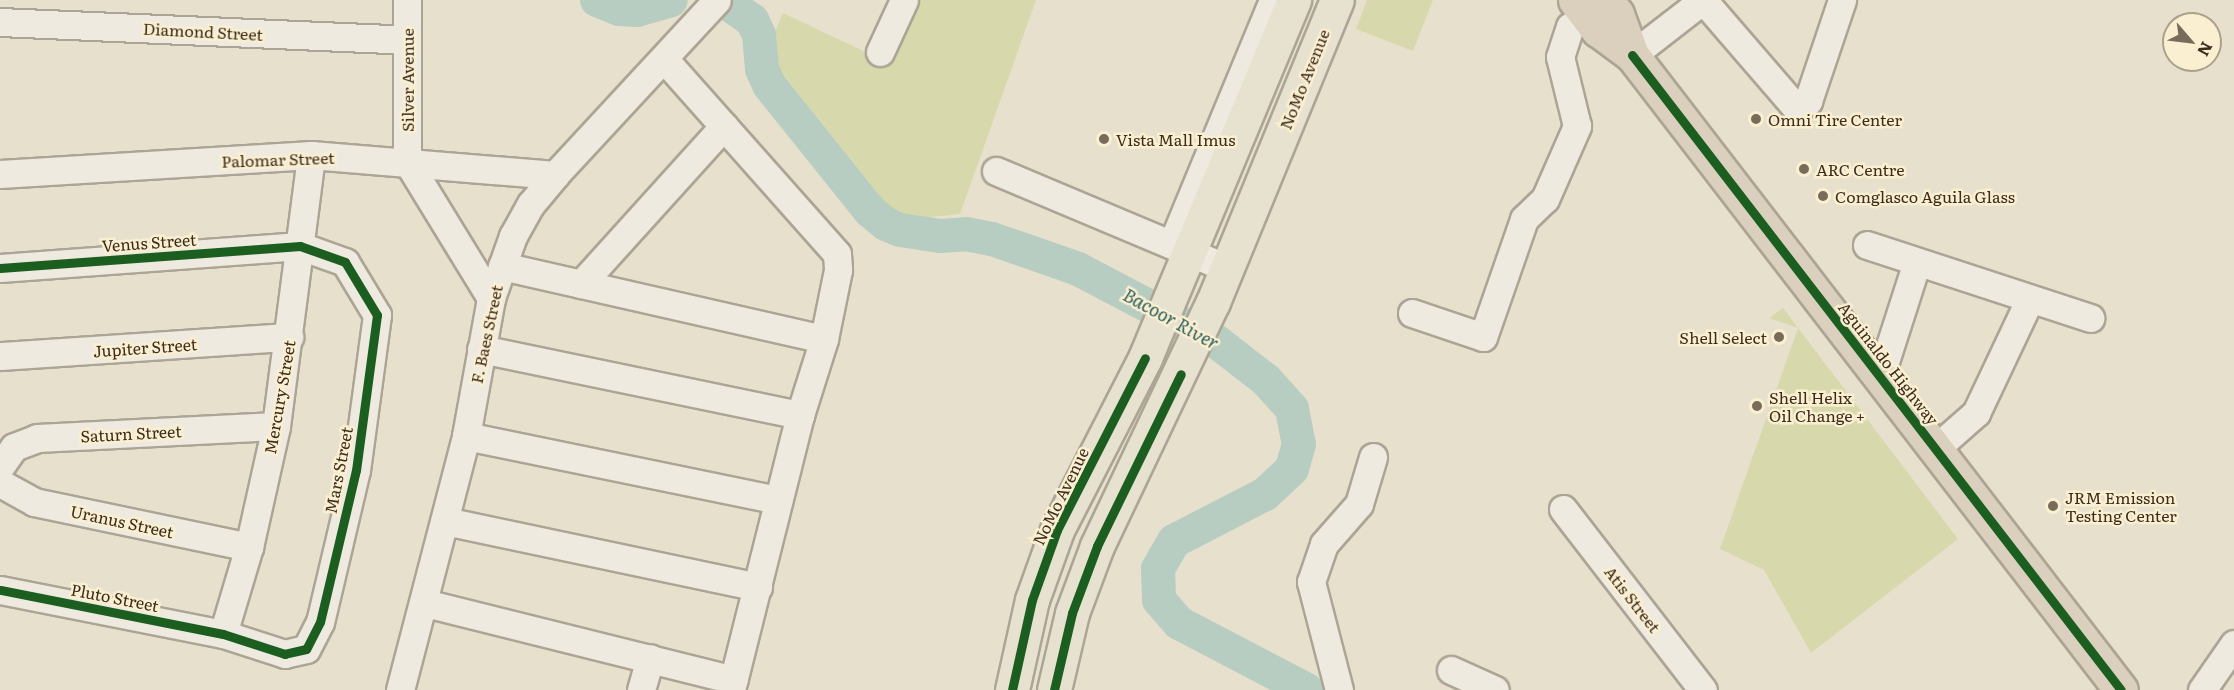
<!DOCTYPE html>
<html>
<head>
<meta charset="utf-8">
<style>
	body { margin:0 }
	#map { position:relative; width:2234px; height:690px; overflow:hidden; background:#e7e0cc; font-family:Literata,serif }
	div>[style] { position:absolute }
	.green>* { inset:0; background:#d7d9ad }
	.river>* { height:34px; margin:-17px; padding:0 17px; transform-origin:17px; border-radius:17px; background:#b8cdc1 }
	.roads { filter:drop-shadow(2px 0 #aca495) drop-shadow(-2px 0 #aca495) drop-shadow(0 2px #aca495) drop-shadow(0 -2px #aca495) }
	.minor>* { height:27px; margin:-13.5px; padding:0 13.5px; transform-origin:13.5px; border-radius:13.5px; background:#efeadf }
	.major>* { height:33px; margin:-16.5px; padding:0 16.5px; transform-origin:16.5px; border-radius:16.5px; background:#e7e1cf }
	.highway>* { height:33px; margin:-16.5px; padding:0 16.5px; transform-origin:16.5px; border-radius:16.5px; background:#dbd0bd }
	.cycleway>* { height:9px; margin:-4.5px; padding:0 4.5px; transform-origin:4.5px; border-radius:4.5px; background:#1b5e20 }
	.dots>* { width:16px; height:16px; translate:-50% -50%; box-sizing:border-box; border:3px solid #faefd1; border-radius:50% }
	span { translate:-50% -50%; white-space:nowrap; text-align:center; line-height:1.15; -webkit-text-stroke:5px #faefd1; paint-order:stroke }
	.street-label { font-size:16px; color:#3d2c1c }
	.poi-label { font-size:16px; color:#3d2c1c }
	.left { translate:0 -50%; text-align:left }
	.right { translate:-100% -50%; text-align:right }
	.water-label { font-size:18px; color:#295e5c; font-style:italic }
	.north { position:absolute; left:2162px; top:12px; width:60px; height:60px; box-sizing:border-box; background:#faefd1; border:2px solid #aea189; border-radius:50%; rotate:118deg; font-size:16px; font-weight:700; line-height:24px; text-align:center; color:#3d2c1c }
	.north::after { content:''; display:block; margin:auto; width:21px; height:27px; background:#786b5a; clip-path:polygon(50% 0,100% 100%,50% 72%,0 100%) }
</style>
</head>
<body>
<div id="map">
	<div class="green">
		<div style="clip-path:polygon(913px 0,1036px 0,960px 214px,900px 220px,888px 215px,774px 72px,767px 51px,783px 13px,874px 56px)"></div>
		<div style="clip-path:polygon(1367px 0,1433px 0,1413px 51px,1356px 29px)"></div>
		<div style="clip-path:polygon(1783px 308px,1958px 539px,1811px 653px,1764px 570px,1720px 549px,1798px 328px,1769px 318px)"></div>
	</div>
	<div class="river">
		<div style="left:597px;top:0;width:24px;rotate:22deg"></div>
		<div style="left:619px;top:9px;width:18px;rotate:3deg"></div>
		<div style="left:637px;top:10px;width:35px;rotate:-16deg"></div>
		<div style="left:723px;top:0;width:35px;rotate:35deg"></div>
		<div style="left:752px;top:20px;width:17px;rotate:65deg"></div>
		<div style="left:759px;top:35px;width:34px;rotate:85deg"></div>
		<div style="left:762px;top:69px;width:17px;rotate:66deg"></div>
		<div style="left:769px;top:85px;width:161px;rotate:51.3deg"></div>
		<div style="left:870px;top:211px;width:21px;rotate:39deg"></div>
		<div style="left:886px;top:224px;width:15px;rotate:23deg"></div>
		<div style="left:900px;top:230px;width:40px;rotate:8.5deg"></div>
		<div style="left:940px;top:236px;width:26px;rotate:-4deg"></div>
		<div style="left:966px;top:234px;width:26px;rotate:11deg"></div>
		<div style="left:992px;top:239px;width:91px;rotate:19.2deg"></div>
		<div style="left:1078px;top:269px;width:157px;rotate:27.7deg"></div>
		<div style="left:1217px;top:342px;width:62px;rotate:37.8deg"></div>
		<div style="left:1266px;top:380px;width:39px;rotate:48deg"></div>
		<div style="left:1292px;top:409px;width:36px;rotate:79deg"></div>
		<div style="left:1299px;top:444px;width:26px;rotate:106deg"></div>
		<div style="left:1292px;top:469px;width:37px;rotate:137deg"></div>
		<div style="left:1265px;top:494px;width:102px;rotate:152.7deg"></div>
		<div style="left:1174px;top:541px;width:32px;rotate:120deg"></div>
		<div style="left:1158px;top:569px;width:31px;rotate:88deg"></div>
		<div style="left:1159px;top:600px;width:30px;rotate:49deg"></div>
		<div style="left:1179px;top:623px;width:144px;rotate:27.6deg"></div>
	</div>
	<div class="roads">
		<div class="minor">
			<div style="left:407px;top:0;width:161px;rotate:90deg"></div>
			<div style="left:407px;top:161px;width:161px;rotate:58.5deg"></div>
			<div style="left:1703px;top:0;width:144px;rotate:49.2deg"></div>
			<div style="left:1797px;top:109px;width:14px;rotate:-36deg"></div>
			<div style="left:1808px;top:101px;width:107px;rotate:-71.4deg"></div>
			<div style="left:0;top:22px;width:407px;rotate:2.5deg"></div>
			<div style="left:880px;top:52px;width:57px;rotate:-65.2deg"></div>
			<div style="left:1632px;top:55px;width:90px;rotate:-37.8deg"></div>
			<div style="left:665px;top:60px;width:259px;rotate:48.4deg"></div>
			<div style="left:837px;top:254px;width:16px;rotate:86deg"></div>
			<div style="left:838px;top:270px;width:70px;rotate:101.5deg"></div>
			<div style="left:996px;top:171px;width:251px;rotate:22.8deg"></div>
			<div style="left:0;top:174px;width:312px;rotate:-3.5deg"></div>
			<div style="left:311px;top:155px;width:245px;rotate:4.7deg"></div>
			<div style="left:1172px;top:244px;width:264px;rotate:-67.5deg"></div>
			<div style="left:1867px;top:245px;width:235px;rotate:18.1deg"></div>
			<div style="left:502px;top:266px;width:330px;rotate:12.8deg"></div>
			<div style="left:824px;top:339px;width:80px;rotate:107.5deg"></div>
			<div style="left:800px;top:415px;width:284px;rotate:104.1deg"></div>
			<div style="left:0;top:268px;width:301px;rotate:-4.2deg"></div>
			<div style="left:300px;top:246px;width:48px;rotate:19.6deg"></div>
			<div style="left:345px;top:262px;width:62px;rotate:58.9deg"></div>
			<div style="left:377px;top:315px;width:156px;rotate:97.7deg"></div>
			<div style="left:356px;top:470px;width:156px;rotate:103.3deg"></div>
			<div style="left:320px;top:622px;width:30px;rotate:117deg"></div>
			<div style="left:306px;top:649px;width:22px;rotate:167deg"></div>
			<div style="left:285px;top:654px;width:65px;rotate:-162.1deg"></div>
			<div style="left:223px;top:634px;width:227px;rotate:-168.8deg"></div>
			<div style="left:581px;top:284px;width:213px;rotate:-47.9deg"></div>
			<div style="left:1412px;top:313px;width:75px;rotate:18.7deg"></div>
			<div style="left:1483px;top:337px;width:125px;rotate:-70.8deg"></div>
			<div style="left:1524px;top:219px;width:29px;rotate:-44deg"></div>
			<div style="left:1545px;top:199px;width:80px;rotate:-66.3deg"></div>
			<div style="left:1577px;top:126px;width:71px;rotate:-103.8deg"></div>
			<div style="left:1560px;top:57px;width:32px;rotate:-72deg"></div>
			<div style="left:1570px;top:27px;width:21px;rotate:-39deg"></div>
			<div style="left:481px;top:349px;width:326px;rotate:11.7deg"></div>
			<div style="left:0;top:356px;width:290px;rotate:-3.8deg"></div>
			<div style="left:1880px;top:377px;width:121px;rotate:-72.2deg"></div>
			<div style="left:466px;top:436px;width:319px;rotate:11.6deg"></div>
			<div style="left:1935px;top:449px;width:55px;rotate:-41.3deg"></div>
			<div style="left:1976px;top:413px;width:126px;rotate:-64.7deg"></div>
			<div style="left:0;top:467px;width:24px;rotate:-55deg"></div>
			<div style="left:14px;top:447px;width:25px;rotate:-21deg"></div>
			<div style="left:37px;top:438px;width:239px;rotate:-2.9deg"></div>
			<div style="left:0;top:483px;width:39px;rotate:29deg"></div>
			<div style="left:34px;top:502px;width:220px;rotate:11.8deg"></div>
			<div style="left:1563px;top:509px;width:229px;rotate:52.3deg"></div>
			<div style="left:445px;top:521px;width:320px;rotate:11.9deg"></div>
			<div style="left:425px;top:603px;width:318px;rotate:14deg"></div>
			<div style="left:223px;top:634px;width:91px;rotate:-73.4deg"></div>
			<div style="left:249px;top:547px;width:124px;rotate:-77.4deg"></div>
			<div style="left:276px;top:426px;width:273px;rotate:-82.6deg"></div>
			<div style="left:1451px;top:670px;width:48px;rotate:24.4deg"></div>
			<div style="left:400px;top:690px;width:262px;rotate:-75.4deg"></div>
			<div style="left:466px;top:436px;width:140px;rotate:-79.7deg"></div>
			<div style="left:491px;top:298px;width:66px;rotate:-70.5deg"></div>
			<div style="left:513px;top:236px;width:37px;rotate:-61deg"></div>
			<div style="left:531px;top:204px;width:38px;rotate:-50deg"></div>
			<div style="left:555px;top:175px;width:238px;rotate:-47.2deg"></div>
			<div style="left:641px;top:690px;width:33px;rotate:-74deg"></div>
			<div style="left:1339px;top:690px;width:112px;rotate:-104.5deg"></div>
			<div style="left:1311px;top:582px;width:40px;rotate:-71.1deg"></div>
			<div style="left:1324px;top:544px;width:53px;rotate:-48.8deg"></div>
			<div style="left:1359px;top:504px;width:49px;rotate:-73.4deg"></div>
			<div style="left:2202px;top:690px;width:56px;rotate:-55.2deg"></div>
		</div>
		<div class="major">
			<div style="left:1012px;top:690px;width:92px;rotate:-77.5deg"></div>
			<div style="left:1032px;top:600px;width:74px;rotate:-70.3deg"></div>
			<div style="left:1057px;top:530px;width:193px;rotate:-62.9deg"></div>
			<div style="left:1145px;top:358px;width:388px;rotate:-67.4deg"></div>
			<div style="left:1054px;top:690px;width:79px;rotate:-76.8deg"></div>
			<div style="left:1072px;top:613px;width:72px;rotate:-69.5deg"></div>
			<div style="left:1097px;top:546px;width:270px;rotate:-64.6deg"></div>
			<div style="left:1213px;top:302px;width:326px;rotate:-67.7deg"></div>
		</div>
		<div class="highway">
			<div style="left:1575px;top:0;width:38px;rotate:53deg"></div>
			<div style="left:1598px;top:30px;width:42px;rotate:36.3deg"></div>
			<div style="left:1632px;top:55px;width:801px;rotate:52.4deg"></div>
			<div style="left:1606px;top:0;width:18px;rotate:52deg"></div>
			<div style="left:1617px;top:14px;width:44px;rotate:69.9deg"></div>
		</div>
	</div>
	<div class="cycleway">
		<div style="left:1632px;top:55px;width:801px;rotate:52.4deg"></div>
		<div style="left:0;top:268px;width:301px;rotate:-4.2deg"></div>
		<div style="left:300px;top:246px;width:48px;rotate:19.6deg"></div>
		<div style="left:345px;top:262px;width:62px;rotate:58.9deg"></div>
		<div style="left:377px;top:315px;width:156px;rotate:97.7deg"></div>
		<div style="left:356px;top:470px;width:156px;rotate:103.3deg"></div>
		<div style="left:320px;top:622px;width:30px;rotate:117deg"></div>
		<div style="left:306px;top:649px;width:22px;rotate:167deg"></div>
		<div style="left:285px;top:654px;width:65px;rotate:-162.1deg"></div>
		<div style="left:223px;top:634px;width:227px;rotate:-168.8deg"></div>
		<div style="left:1012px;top:690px;width:92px;rotate:-77.5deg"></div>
		<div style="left:1032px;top:600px;width:74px;rotate:-70.3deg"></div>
		<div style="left:1057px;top:530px;width:193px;rotate:-62.9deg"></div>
		<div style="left:1054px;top:690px;width:79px;rotate:-76.8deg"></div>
		<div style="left:1072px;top:613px;width:72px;rotate:-69.5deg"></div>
		<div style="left:1097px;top:546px;width:191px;rotate:-64deg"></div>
	</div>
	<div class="dots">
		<div style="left:1756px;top:119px;background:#786b5a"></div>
		<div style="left:1104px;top:139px;background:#786b5a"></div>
		<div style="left:1804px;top:169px;background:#786b5a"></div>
		<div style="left:1823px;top:196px;background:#786b5a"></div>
		<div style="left:1779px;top:337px;background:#786b5a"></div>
		<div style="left:1757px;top:406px;background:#786b5a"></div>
		<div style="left:2053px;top:506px;background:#786b5a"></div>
	</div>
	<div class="street-label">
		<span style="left:203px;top:31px;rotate:3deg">Diamond Street</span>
		<span style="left:1304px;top:79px;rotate:-68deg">NoMo Avenue</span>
		<span style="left:407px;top:80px;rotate:-90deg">Silver Avenue</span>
		<span style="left:278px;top:159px;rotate:-2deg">Palomar Street</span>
		<span style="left:149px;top:242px;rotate:-4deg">Venus Street</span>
		<span style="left:486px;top:334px;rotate:-78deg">F. Baes Street</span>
		<span style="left:145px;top:347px;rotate:-4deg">Jupiter Street</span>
		<span style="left:1889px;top:363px;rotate:52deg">Aguinaldo Highway</span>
		<span style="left:279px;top:397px;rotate:-80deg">Mercury Street</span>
		<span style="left:131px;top:433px;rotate:-3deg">Saturn Street</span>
		<span style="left:338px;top:470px;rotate:-79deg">Mars Street</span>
		<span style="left:1060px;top:496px;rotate:-64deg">NoMo Avenue</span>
		<span style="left:122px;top:521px;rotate:12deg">Uranus Street</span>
		<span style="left:115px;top:597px;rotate:11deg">Pluto Street</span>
		<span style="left:1633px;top:599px;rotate:52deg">Atis Street</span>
	</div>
	<div class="poi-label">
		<span class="left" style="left:1768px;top:119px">Omni Tire Center</span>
		<span class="left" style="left:1116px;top:139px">Vista Mall Imus</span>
		<span class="left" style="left:1816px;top:169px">ARC Centre</span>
		<span class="left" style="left:1835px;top:196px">Comglasco Aguila Glass</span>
		<span class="right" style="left:1767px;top:337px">Shell Select</span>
		<span class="left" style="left:1769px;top:406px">Shell Helix<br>Oil Change +</span>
		<span class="left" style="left:2065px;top:506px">JRM Emission<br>Testing Center</span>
	</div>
	<div class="water-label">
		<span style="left:1171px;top:319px;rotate:29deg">Bacoor River</span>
	</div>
	<div class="north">N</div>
</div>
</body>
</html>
